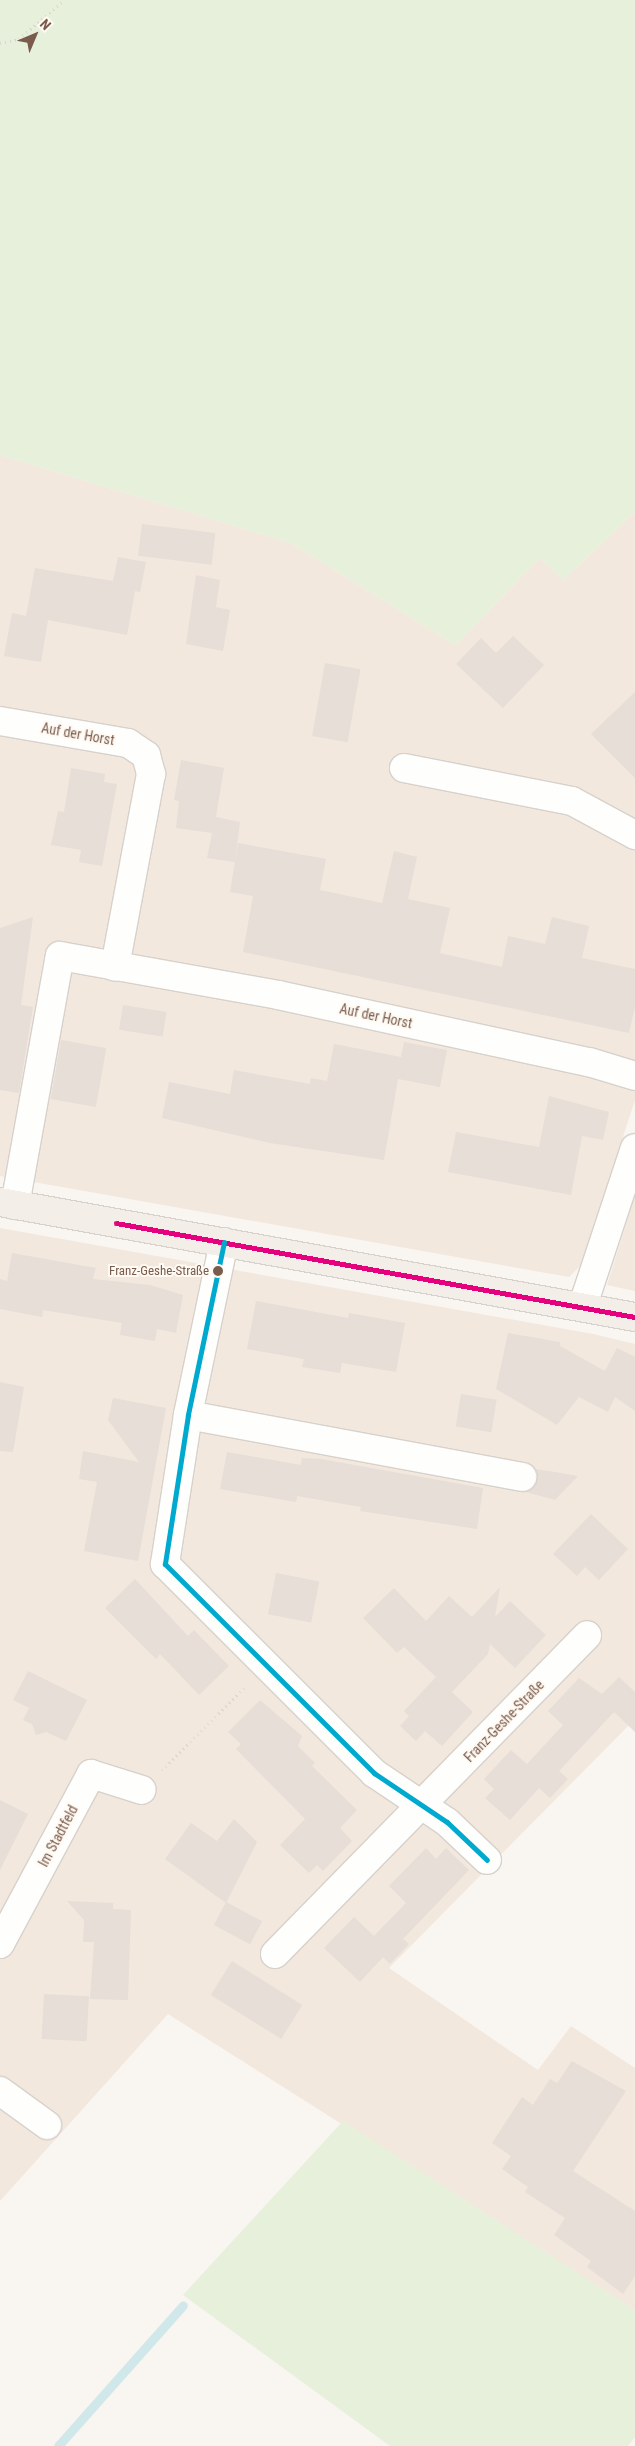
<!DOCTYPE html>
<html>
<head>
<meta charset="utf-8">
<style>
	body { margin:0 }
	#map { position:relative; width:635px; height:2446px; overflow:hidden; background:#f9f5f0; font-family:"Roboto Condensed",sans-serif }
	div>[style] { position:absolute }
	.residential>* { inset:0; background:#f2e8de }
	.green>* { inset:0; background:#e7f0db }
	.stream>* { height:9px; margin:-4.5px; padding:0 4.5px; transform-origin:4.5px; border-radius:4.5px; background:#d0e8ea }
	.building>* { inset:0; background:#e6ded7; transform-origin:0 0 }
	.path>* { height:3px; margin-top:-1.5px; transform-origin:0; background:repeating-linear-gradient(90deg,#dcd5d0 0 1px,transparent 0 5px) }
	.roads { filter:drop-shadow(1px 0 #d7d1cb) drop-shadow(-1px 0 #d7d1cb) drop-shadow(0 1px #d7d1cb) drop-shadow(0 -1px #d7d1cb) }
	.minor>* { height:28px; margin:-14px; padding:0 14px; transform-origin:14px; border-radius:14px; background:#fefefd }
	.major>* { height:28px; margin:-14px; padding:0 14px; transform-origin:14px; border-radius:14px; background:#f3eee8 }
	.bus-1>* { height:5px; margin:-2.5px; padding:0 2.5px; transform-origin:2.5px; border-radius:2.5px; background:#e5007d }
	.bus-2>* { height:5px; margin:-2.5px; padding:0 2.5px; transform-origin:2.5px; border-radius:2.5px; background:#00a9ce }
	.dots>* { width:14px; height:14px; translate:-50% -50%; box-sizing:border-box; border:2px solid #fffaf3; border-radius:50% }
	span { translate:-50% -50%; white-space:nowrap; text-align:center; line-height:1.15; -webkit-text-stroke:4px #fffaf3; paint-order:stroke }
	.bus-label { font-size:13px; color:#7a5c4d }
	.right { translate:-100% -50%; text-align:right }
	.street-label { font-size:14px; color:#7a5c4d }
	.north { position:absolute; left:10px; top:10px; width:50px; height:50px; -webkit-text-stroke:4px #fffaf3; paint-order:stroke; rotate:45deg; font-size:14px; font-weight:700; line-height:20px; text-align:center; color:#7a5c4d }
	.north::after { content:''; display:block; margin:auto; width:18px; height:22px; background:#7a5c4d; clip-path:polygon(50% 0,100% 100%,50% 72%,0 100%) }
</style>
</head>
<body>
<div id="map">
	<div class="residential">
		<div style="clip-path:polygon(0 455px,291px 543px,455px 645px,540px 558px,563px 580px,635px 512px,635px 1100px,581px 1265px,569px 1277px,0 1176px)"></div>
		<div style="clip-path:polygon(635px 1195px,635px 1291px,607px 1285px)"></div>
		<div style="clip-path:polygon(0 1228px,593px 1334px,635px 1344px,635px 1719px,389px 1968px,538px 2070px,571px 2026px,635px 2068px,635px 2310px,168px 2014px,0 2201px)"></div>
	</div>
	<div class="green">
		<div style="clip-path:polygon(0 0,635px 0,635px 512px,563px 580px,540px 558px,455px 645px,291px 543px,0 455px)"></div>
		<div style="clip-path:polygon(343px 2121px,635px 2310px,635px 2437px,628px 2446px,390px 2446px,183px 2295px)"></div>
	</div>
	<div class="stream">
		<div style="left:58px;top:2446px;width:188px;rotate:-48.4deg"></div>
	</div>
	<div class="building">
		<div style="left:142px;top:524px;width:74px;height:32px;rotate:7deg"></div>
		<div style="clip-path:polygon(118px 557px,146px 562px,140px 592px,135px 591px,127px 635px,48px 620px,41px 662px,4px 656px,12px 613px,26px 616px,35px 568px,113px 581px)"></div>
		<div style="clip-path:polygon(196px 575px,220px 580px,216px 607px,230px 610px,223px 651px,186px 644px)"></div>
		<div style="clip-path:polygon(513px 636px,544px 665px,503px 708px,456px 664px,481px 638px,496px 653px)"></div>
		<div style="left:325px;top:663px;width:36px;height:74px;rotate:10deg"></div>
		<div style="clip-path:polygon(635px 692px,635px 778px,591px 734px)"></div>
		<div style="clip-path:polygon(181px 760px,224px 768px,216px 817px,240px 822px,235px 862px,207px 858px,212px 833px,176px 828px,179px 801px,174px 800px)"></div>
		<div style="clip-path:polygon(71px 768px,105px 774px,104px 782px,117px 784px,102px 866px,79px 862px,81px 850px,51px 845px,58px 811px,64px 812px)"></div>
		<div style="clip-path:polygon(238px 843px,326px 859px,320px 890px,382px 903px,394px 851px,417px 857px,408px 899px,450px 908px,440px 953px,502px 967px,508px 936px,545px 944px,552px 917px,589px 926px,582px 958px,635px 969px,635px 1007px,629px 1033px,243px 952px,253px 896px,230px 892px)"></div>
		<div style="clip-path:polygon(33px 917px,21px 1005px,33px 1007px,19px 1093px,0 1090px,0 928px)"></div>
		<div style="left:123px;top:1005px;width:44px;height:25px;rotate:9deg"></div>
		<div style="left:61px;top:1040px;width:46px;height:60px;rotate:10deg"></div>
		<div style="clip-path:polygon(404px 1042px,447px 1050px,440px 1087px,398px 1079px,384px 1160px,270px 1143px,162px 1118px,169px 1082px,230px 1094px,234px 1070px,310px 1084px,311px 1078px,327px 1081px,334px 1044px,401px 1057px)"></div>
		<div style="clip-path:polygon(549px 1096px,609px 1112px,603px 1140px,582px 1136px,571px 1195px,448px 1172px,456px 1132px,539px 1147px)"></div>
		<div style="clip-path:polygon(12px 1253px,96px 1268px,93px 1279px,150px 1285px,183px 1295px,176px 1333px,157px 1329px,155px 1341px,120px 1335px,122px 1323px,43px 1310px,42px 1317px,0 1309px,0 1279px,7px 1281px)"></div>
		<div style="clip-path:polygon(256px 1301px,348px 1318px,349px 1313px,405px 1323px,396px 1372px,342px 1363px,340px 1373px,302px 1367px,304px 1359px,247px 1349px)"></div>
		<div style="clip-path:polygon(508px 1333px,560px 1342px,560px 1346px,605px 1371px,617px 1348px,635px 1357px,635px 1411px,615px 1397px,608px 1412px,579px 1397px,557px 1425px,496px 1389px)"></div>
		<div style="clip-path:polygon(0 1382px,24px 1387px,13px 1452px,0 1451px)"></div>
		<div style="left:461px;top:1394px;width:36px;height:33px;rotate:9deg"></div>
		<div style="clip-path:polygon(113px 1398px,166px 1408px,138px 1561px,84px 1551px,97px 1482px,79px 1479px,83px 1451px,139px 1462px,108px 1420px)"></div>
		<div style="clip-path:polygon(227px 1452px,301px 1465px,302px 1458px,321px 1459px,483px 1488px,477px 1529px,360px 1511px,361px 1507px,297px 1496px,296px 1502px,220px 1489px)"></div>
		<div style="clip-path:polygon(535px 1469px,555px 1472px,578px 1476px,555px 1500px,526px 1492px,537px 1480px)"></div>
		<div style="clip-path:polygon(591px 1514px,628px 1549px,599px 1580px,585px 1567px,577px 1576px,553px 1554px)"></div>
		<div style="left:276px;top:1573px;width:44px;height:42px;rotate:11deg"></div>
		<div style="clip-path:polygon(135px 1579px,188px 1636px,194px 1630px,229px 1666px,199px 1695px,160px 1654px,156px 1659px,105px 1608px)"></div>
		<div style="clip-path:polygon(500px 1587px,495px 1617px,510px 1601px,546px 1635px,515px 1668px,490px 1644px,488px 1654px,452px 1692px,404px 1647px,397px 1653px,363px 1618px,394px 1588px,426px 1621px,449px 1596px,472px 1617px)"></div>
		<div style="clip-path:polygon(28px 1671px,87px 1700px,66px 1741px,46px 1732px,36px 1735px,32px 1724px,23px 1720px,29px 1708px,13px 1700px)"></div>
		<div style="clip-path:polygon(436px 1677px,473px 1712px,442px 1746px,425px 1731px,416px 1741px,400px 1726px,409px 1716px,404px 1711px)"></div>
		<div style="clip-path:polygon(619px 1677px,635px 1692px,635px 1732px,614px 1712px,559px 1771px,568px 1779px,550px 1798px,539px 1788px,510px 1820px,485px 1798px,494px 1789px,484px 1779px,511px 1750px,527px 1764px,563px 1725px,548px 1711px,579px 1678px,602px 1694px)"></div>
		<div style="clip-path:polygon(260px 1700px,302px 1736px,298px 1746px,315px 1763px,312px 1766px,357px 1810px,340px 1828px,352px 1841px,323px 1871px,317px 1865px,309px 1873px,280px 1845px,305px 1819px,236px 1749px,241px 1744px,228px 1732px)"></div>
		<div style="clip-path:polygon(0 1800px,28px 1814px,0 1870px)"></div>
		<div style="clip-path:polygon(234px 1819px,257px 1842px,226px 1903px,165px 1859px,191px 1823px,217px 1841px)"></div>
		<div style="clip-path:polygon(426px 1848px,436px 1859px,446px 1848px,469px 1870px,403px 1939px,409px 1944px,390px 1964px,383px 1957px,360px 1982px,324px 1948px,354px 1917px,374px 1936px,406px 1903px,389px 1886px)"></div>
		<div style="clip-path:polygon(67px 1901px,113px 1903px,113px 1909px,131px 1910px,128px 2000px,90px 1999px,94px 1942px,83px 1942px,84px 1920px)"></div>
		<div style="left:226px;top:1902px;width:41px;height:26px;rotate:28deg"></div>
		<div style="left:232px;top:1961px;width:83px;height:40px;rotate:32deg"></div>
		<div style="left:44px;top:1994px;width:45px;height:45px;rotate:3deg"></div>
		<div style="clip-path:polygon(572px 2061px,626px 2091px,573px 2171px,635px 2211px,635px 2276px,623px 2294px,587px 2267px,591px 2261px,554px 2235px,565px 2218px,525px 2192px,528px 2187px,502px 2169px,511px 2156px,492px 2143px,522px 2097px,533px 2105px,550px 2079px,557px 2083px)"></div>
	</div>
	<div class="path">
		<div style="left:0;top:43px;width:19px;rotate:-12deg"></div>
		<div style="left:19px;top:39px;width:60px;rotate:-40.9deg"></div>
		<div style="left:162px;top:1770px;width:119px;rotate:-45deg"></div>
	</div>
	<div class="roads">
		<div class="minor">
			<div style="left:0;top:721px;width:130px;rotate:9.8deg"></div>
			<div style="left:128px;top:743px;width:22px;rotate:34deg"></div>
			<div style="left:146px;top:755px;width:20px;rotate:75deg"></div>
			<div style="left:151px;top:774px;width:196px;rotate:100.6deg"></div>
			<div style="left:404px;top:768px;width:171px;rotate:11.1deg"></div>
			<div style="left:572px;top:801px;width:72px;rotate:28.4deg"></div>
			<div style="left:15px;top:1205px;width:253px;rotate:-79.8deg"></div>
			<div style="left:60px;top:956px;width:221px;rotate:10.1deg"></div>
			<div style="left:278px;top:995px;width:318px;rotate:12.2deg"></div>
			<div style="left:589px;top:1062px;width:48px;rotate:16.9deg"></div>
			<div style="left:224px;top:1242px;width:177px;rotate:101.8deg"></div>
			<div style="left:188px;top:1415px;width:151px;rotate:98.8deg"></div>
			<div style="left:165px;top:1564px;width:296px;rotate:45deg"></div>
			<div style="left:374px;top:1773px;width:88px;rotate:33.9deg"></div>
			<div style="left:447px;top:1822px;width:55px;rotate:43.5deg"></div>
			<div style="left:583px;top:1305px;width:165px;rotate:-71.7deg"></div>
			<div style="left:188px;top:1415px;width:340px;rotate:10.5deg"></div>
			<div style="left:0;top:1944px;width:193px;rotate:-61.8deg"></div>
			<div style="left:91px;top:1774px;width:53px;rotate:17.4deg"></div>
			<div style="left:275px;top:1954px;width:446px;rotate:-45.6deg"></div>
			<div style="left:0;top:2091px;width:58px;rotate:35.9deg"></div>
		</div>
		<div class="major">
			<div style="left:0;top:1202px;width:645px;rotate:10.27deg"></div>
		</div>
	</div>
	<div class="bus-1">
		<div style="left:116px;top:1223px;width:527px;rotate:10.27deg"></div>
	</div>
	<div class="bus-2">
		<div style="left:224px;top:1242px;width:177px;rotate:101.8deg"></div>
		<div style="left:188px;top:1415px;width:151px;rotate:98.8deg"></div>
		<div style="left:165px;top:1564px;width:296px;rotate:45deg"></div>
		<div style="left:374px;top:1773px;width:88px;rotate:33.9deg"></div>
		<div style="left:447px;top:1822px;width:55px;rotate:43.5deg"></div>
	</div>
	<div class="dots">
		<div style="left:218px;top:1271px;background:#7a5c4d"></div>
	</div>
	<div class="bus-label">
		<span class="right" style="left:209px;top:1271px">Franz-Geshe-Straße</span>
	</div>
	<div class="street-label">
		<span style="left:78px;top:734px;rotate:10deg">Auf der Horst</span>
		<span style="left:376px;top:1016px;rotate:12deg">Auf der Horst</span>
		<span style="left:504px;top:1721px;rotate:-46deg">Franz-Geshe-Straße</span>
		<span style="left:58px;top:1836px;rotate:-62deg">Im Stadtfeld</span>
	</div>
	<div class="north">N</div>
</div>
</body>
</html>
